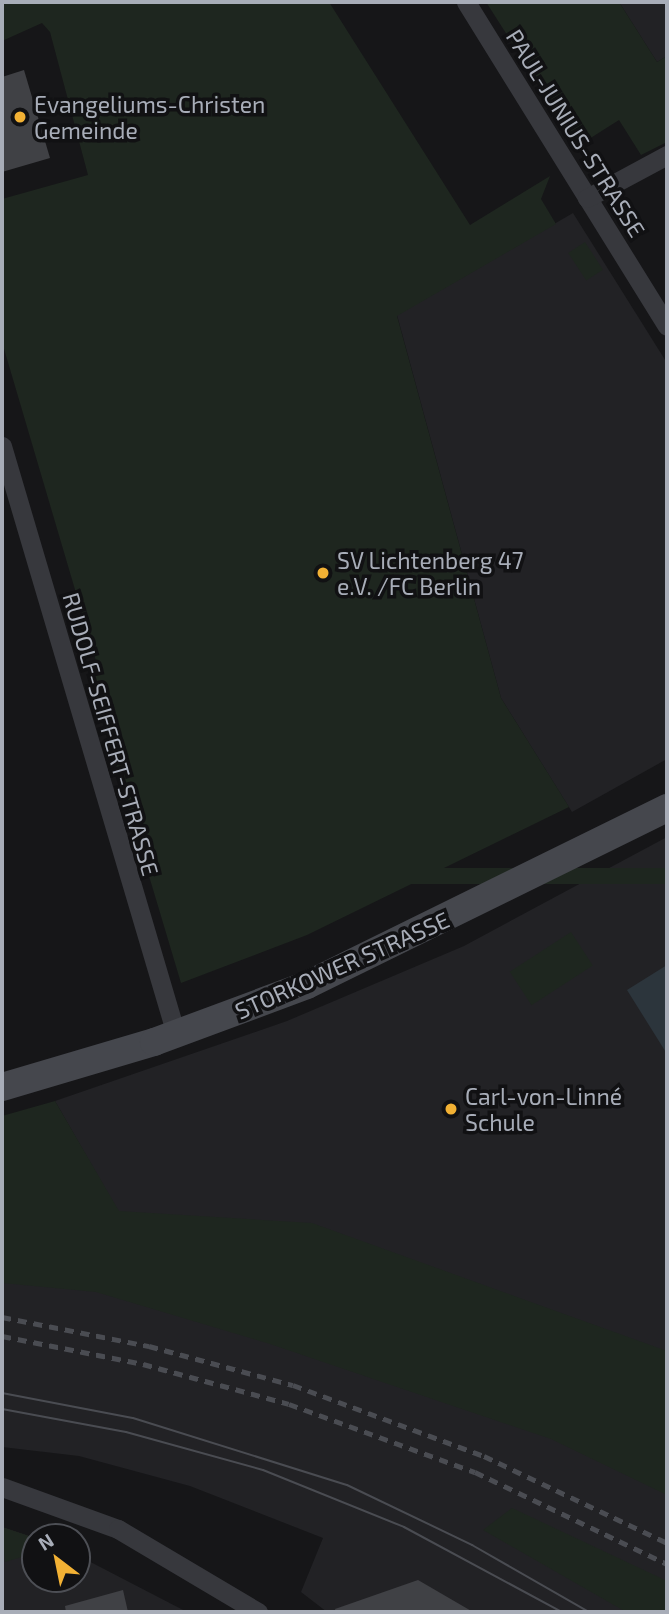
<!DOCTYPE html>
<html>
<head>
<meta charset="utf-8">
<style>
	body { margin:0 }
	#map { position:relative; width:669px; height:1614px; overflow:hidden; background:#161618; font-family:"Exo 2",sans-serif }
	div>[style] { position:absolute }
	.built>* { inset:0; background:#222225 }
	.green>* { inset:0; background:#1e261f; transform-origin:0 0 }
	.water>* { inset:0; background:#2c353c }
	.building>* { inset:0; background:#404145 }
	.street>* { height:19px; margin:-9.5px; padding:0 9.5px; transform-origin:9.5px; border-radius:9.5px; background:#37383d }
	.secondary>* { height:28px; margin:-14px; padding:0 14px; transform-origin:14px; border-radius:14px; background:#45474d }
	.tram>* { height:2px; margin:-1px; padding:0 1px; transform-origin:1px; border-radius:1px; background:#4a4c52 }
	.rail>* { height:5px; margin-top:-2.5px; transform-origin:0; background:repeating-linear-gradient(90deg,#4a4c52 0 9px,transparent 0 16px) }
	.dots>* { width:19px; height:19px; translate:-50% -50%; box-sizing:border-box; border:4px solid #111113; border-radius:50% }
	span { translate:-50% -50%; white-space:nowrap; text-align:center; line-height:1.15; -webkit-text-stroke:7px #111113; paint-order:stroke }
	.poi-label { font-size:23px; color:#a8adb8 }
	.left { translate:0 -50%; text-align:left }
	.street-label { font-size:23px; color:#a8adb8 }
	.frame { position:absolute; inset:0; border:4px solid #a8adb8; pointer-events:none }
	.north { position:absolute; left:21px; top:1523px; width:70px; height:70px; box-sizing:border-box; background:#111113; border:2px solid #4d4f55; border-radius:50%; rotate:328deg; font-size:19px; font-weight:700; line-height:28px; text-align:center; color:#a8adb8 }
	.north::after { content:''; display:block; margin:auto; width:24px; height:32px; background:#f2b134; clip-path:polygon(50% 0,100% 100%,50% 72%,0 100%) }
</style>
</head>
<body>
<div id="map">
	<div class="built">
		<div style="clip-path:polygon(619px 2px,667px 2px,667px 56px,657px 62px)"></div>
		<div style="clip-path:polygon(573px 213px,667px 363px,667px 759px,572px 812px,501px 698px,397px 315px)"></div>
		<div style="clip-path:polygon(667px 837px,667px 1612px,327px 1612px,301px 1592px,323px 1538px,190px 1486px,79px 1456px,2px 1447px,2px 1215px,118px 1211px,55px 1101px,287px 1021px,464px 946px)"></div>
		<div style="clip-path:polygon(2px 1527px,35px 1538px,35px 1579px,77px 1579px,77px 1555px,187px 1612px,2px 1612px)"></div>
	</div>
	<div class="green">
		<div style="clip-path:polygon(2px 2px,329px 2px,470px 225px,550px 176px,541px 199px,556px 224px,397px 316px,501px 698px,569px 807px,307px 935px,181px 983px,89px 675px,99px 671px,2px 342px,2px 199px,88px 175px,50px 32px,42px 23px,2px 41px)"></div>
		<div style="clip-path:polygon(486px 2px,619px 2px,657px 62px,667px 56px,667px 142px,641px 155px,619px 120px,578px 146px)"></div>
		<div style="left:585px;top:242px;width:33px;height:20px;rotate:57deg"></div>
		<div style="left:667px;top:868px;width:16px;height:310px;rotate:90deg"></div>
		<div style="left:571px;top:932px;width:40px;height:73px;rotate:57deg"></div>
		<div style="clip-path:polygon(55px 1101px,119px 1211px,312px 1223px,667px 1351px,667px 1495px,551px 1439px,270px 1344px,96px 1292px,2px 1283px,2px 1116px)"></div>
		<div style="clip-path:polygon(512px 1508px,667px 1581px,667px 1612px,626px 1612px,483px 1530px)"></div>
		<div style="clip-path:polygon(2px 1527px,35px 1538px,35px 1553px,5px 1562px)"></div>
	</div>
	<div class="water">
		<div style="clip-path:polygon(667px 965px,667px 1054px,627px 990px)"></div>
	</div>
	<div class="building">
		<div style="clip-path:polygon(24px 70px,50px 158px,2px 172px,2px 77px)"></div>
		<div style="clip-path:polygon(418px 1580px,473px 1612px,336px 1612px,335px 1609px)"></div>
		<div style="clip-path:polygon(123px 1590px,128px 1612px,66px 1612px,65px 1606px)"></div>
	</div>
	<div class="street">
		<div style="left:466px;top:2px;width:381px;rotate:58.2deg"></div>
		<div style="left:587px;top:198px;width:91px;rotate:-28.3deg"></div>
		<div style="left:2px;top:446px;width:613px;rotate:73.52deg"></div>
		<div style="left:2px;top:1487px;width:123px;rotate:19.9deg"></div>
		<div style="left:118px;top:1529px;width:163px;rotate:30.7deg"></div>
	</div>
	<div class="secondary">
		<div style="left:2px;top:1087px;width:159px;rotate:-16.5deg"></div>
		<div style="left:154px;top:1042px;width:163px;rotate:-20.4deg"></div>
		<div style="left:307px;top:985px;width:401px;rotate:-26.2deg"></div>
	</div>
	<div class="tram">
		<div style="left:2px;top:1393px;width:133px;rotate:10.8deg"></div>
		<div style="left:133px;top:1418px;width:224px;rotate:17.4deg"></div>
		<div style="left:347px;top:1485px;width:139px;rotate:25.6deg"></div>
		<div style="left:472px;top:1545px;width:135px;rotate:29.8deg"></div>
		<div style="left:2px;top:1409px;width:126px;rotate:10.5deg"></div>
		<div style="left:126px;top:1432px;width:142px;rotate:15.5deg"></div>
		<div style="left:263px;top:1470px;width:152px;rotate:22deg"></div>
		<div style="left:404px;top:1527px;width:179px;rotate:28.3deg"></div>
	</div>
	<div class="rail">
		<div style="left:2px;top:1317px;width:150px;rotate:11.2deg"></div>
		<div style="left:149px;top:1346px;width:149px;rotate:15.2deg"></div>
		<div style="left:293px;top:1385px;width:204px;rotate:20.4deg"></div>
		<div style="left:484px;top:1456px;width:203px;rotate:25.4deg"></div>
		<div style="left:2px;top:1336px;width:144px;rotate:11.2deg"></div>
		<div style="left:143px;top:1364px;width:151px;rotate:15.3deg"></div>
		<div style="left:289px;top:1404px;width:198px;rotate:20.1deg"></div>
		<div style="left:475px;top:1472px;width:213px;rotate:25.6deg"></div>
	</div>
	<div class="dots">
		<div style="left:20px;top:117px;background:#f2b134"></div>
		<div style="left:323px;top:573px;background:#f2b134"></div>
		<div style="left:451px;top:1109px;background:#f2b134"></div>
	</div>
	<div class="poi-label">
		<span class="left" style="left:34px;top:117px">Evangeliums-Christen<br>Gemeinde</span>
		<span class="left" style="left:337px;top:573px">SV Lichtenberg 47<br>e.V. /FC Berlin</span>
		<span class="left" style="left:465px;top:1109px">Carl-von-Linné<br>Schule</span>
	</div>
	<div class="street-label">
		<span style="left:576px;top:133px;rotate:58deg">PAUL-JUNIUS-STRASSE</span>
		<span style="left:111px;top:734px;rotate:74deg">RUDOLF-SEIFFERT-STRASSE</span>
		<span style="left:342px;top:965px;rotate:-24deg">STORKOWER STRASSE</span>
	</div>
	<div class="frame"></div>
	<div class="north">N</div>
</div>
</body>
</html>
